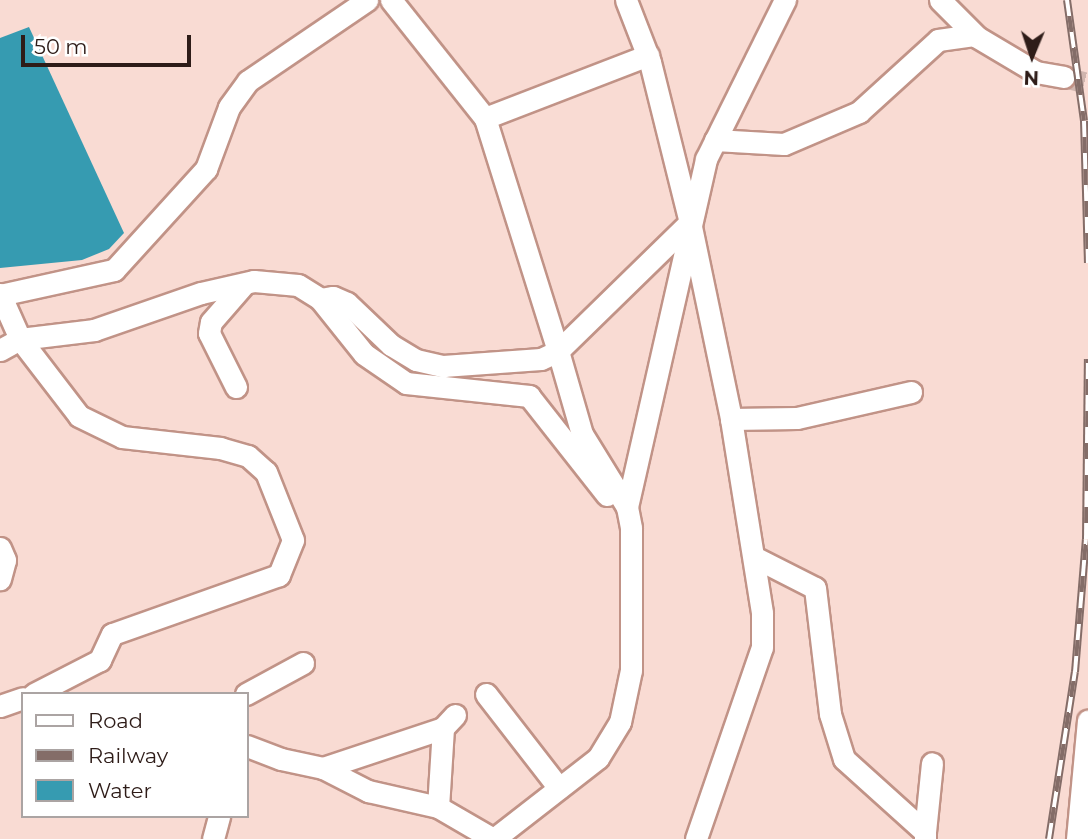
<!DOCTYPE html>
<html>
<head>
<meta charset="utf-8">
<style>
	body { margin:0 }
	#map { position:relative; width:1088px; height:839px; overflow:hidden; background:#f9dbd3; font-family:Montserrat,sans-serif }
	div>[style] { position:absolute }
	.water>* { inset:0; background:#369bb1 }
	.street-tunnel>* { height:21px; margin-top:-10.5px; transform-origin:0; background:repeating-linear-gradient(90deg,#d0b5ae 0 21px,transparent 0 31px) }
	.roads { filter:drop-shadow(2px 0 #c19387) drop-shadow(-2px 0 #c19387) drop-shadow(0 2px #c19387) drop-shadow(0 -2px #c19387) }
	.street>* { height:21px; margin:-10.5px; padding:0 10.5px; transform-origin:10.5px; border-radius:10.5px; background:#fff }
	.rail>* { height:8px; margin-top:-4px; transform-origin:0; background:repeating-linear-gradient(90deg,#fff 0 16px,#846d68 0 32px); box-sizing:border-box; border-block:2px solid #846d68 }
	span { translate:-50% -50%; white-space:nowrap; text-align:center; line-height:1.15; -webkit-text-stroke:7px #fff; paint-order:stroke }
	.legend { position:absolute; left:21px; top:692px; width:228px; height:126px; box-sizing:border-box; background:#fff; border:2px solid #aba4a3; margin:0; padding:9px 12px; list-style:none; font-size:21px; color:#2e1c18 }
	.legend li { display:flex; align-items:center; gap:14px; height:35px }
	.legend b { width:35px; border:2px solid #aba4a3 }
	.north { position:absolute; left:997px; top:21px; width:70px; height:70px; -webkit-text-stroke:5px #fff; paint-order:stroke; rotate:182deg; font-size:19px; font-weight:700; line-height:28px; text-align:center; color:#2e1c18 }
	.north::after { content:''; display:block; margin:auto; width:24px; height:32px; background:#2e1c18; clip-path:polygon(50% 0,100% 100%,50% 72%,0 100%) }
	.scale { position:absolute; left:21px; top:35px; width:170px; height:32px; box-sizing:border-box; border:4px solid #2e1c18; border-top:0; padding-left:9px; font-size:21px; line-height:24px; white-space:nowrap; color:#2e1c18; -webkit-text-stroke:5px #fff; paint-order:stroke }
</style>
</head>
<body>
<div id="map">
	<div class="water">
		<div style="clip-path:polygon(29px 27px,124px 233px,109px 249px,82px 260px,0 268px,0 38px)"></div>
	</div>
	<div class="street-tunnel">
		<div style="left:1064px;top:77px;width:25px;rotate:14deg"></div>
	</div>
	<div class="roads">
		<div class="street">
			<div style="left:391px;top:0;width:151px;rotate:51.5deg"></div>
			<div style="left:485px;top:118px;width:244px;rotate:72.6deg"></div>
			<div style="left:558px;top:351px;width:185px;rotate:-44.3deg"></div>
			<div style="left:626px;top:0;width:66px;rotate:68.8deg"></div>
			<div style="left:650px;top:62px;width:165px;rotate:76deg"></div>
			<div style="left:690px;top:222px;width:201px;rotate:78.2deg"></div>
			<div style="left:731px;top:419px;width:196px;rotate:80.9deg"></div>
			<div style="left:762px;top:613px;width:34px;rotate:90deg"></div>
			<div style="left:762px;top:647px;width:203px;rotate:109deg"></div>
			<div style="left:940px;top:0;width:52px;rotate:45deg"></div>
			<div style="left:977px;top:37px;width:69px;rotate:30.7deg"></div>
			<div style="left:1036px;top:72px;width:28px;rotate:10deg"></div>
			<div style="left:485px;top:118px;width:175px;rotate:-21.1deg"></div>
			<div style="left:715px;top:140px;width:69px;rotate:3.3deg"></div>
			<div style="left:784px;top:144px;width:82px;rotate:-23.1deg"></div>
			<div style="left:859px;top:112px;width:107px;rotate:-42.3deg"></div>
			<div style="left:938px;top:40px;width:36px;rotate:-8deg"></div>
			<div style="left:0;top:294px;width:49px;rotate:66deg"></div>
			<div style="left:20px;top:339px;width:97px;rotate:52.5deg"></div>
			<div style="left:79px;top:416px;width:48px;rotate:26deg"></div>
			<div style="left:122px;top:437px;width:99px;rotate:6.4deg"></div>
			<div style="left:220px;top:448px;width:29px;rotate:16deg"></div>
			<div style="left:248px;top:456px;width:24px;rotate:42deg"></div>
			<div style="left:266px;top:472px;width:73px;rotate:68.3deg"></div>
			<div style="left:293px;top:540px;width:38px;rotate:112deg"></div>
			<div style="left:279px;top:575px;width:177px;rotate:160.5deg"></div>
			<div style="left:112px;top:634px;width:29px;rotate:115deg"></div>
			<div style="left:100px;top:660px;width:74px;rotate:152.7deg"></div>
			<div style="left:0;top:295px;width:117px;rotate:-12.4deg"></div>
			<div style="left:114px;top:270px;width:137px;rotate:-47.7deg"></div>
			<div style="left:206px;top:169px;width:66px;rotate:-69.6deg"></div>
			<div style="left:229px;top:107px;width:32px;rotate:-54deg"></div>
			<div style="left:248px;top:81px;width:144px;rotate:-34.2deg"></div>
			<div style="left:320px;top:299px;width:13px;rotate:-9deg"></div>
			<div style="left:333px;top:297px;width:15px;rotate:23deg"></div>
			<div style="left:347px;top:303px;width:61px;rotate:43.7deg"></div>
			<div style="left:391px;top:345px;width:29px;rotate:31deg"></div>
			<div style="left:416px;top:360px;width:28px;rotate:13deg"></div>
			<div style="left:443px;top:366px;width:98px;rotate:-4.1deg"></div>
			<div style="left:541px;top:359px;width:19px;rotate:-25deg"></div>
			<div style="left:558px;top:351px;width:86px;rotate:73.9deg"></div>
			<div style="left:582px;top:434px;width:86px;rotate:58.3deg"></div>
			<div style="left:627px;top:507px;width:21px;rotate:79deg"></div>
			<div style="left:631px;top:528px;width:142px;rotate:90deg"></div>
			<div style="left:631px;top:670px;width:53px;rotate:101.9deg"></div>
			<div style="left:620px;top:722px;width:42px;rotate:121.4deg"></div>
			<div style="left:598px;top:758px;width:132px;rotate:142.1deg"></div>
			<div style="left:0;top:350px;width:23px;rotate:-29deg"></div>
			<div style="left:20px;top:339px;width:75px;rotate:-6.9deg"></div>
			<div style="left:94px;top:330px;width:113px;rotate:-19.1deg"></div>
			<div style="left:201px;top:293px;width:54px;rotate:-12.8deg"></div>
			<div style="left:254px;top:281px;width:44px;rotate:5.2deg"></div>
			<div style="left:298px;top:285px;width:26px;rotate:32deg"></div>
			<div style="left:320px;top:299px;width:70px;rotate:51.3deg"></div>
			<div style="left:364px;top:354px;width:51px;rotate:34.6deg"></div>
			<div style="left:406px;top:383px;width:124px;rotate:6deg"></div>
			<div style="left:529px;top:396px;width:126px;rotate:51.8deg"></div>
			<div style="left:236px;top:387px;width:60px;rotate:-116.6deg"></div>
			<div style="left:209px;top:333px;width:11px;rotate:-80deg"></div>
			<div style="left:211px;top:322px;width:50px;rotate:-49deg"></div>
			<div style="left:731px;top:419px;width:66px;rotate:-0.9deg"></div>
			<div style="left:797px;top:418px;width:117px;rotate:-12.8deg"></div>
			<div style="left:627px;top:507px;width:357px;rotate:-77.2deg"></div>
			<div style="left:706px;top:159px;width:178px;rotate:-63.6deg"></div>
			<div style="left:0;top:548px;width:13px;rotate:67deg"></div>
			<div style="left:5px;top:560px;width:20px;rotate:105deg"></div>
			<div style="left:756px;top:558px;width:66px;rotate:27deg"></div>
			<div style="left:815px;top:588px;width:127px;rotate:83.2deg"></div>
			<div style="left:830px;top:714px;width:47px;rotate:72.7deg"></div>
			<div style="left:844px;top:759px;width:109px;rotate:42deg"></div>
			<div style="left:925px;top:832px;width:7px;rotate:90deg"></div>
			<div style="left:246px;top:694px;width:65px;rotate:-28.5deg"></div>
			<div style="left:486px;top:694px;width:119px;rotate:52.2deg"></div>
			<div style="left:0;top:706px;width:24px;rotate:-19deg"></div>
			<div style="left:455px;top:715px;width:18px;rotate:133deg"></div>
			<div style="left:443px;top:728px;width:79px;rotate:93.6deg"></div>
			<div style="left:438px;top:807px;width:64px;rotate:30.2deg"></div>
			<div style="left:247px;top:746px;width:36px;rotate:21deg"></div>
			<div style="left:281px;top:759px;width:43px;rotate:12.1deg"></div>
			<div style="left:323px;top:768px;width:126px;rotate:-18.4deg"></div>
			<div style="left:323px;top:768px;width:51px;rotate:27.1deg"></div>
			<div style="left:368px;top:791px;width:72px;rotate:12.9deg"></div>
			<div style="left:925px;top:832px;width:69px;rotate:-84.2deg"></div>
			<div style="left:213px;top:839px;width:24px;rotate:-75deg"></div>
			<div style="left:1077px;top:839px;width:119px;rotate:-84.7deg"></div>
		</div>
	</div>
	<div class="rail">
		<div style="left:1067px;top:0;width:122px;rotate:82deg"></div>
		<div style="left:1084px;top:121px;width:142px;rotate:88.4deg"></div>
		<div style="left:1049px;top:839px;width:169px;rotate:-81.2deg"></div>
		<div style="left:1075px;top:672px;width:133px;rotate:-85.3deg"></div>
		<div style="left:1086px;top:539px;width:180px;rotate:-89.4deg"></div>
	</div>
	<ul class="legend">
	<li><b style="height:9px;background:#fff"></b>Road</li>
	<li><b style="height:9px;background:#846d68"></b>Railway</li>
	<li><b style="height:19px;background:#369bb1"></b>Water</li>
	</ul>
	<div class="north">N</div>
	<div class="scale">50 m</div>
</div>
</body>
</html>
